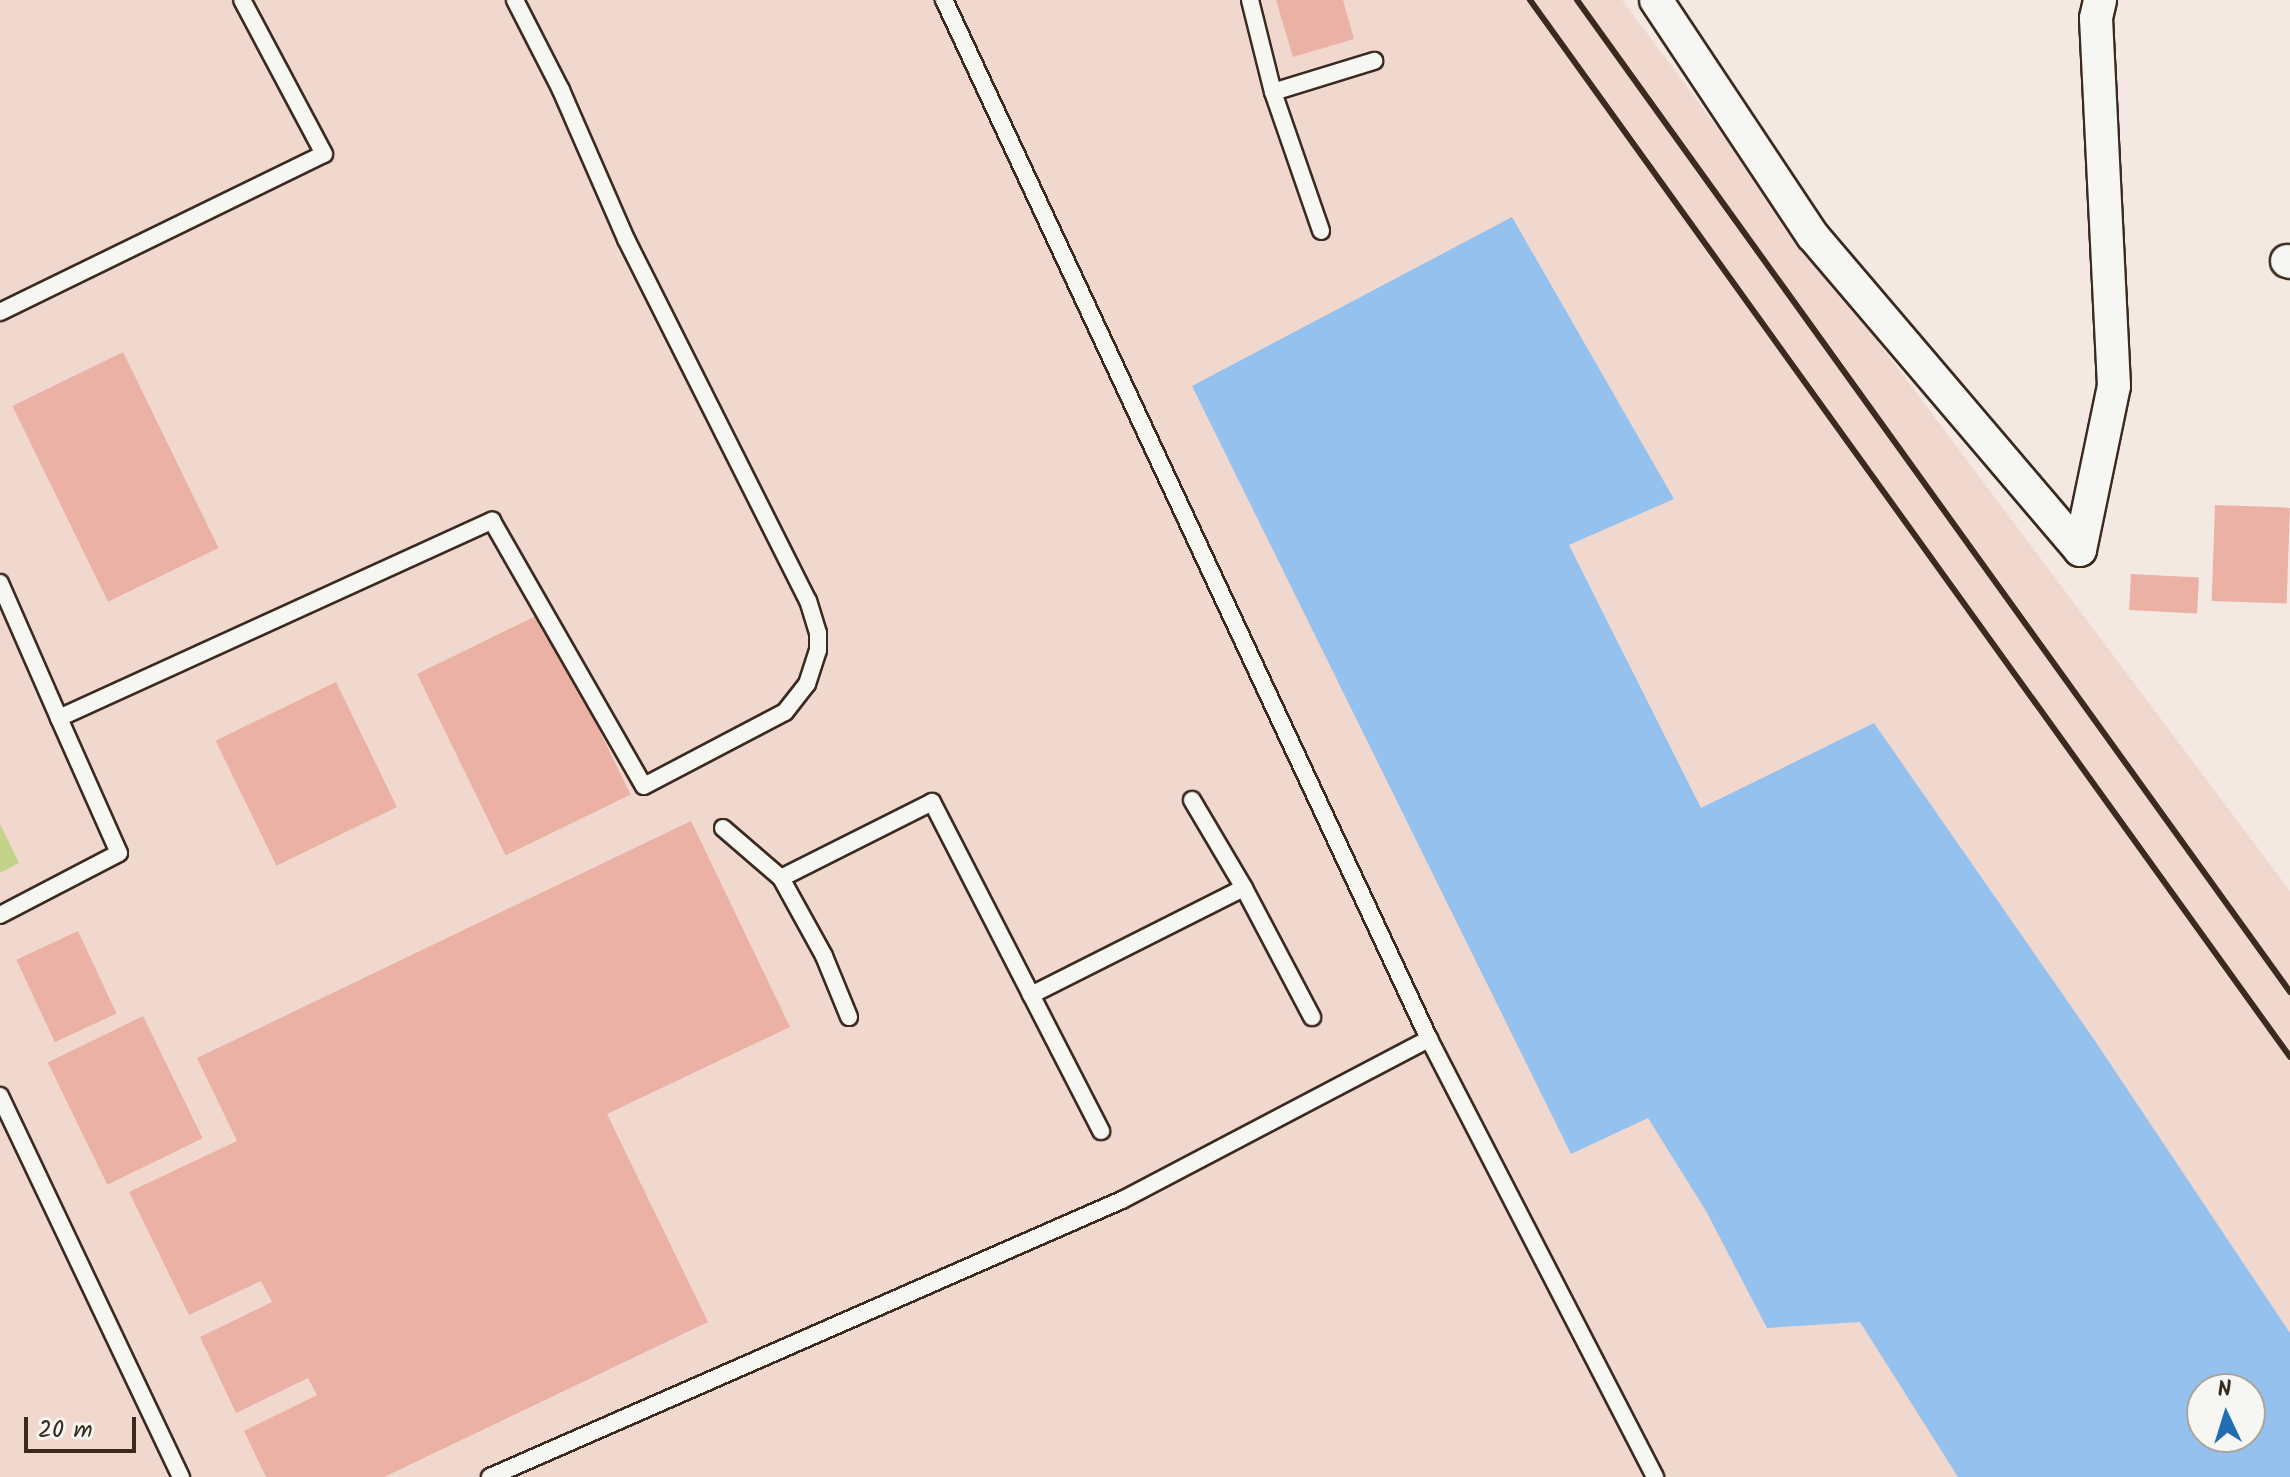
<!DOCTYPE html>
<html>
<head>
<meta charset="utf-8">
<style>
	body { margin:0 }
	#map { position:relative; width:2290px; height:1477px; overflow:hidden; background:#f4e8e2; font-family:Kalam,sans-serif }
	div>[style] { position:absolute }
	.built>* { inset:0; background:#f1d8cf }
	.green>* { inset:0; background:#c2d489 }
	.water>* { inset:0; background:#95c1ee }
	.building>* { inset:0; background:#eab1a4; transform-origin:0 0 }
	.roads { filter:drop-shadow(2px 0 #3b2a1e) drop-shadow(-2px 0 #3b2a1e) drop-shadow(0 2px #3b2a1e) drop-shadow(0 -2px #3b2a1e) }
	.lane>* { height:16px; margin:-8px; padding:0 8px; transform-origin:8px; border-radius:8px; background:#f6f6f2 }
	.street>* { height:32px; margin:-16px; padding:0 16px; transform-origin:16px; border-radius:16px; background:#f6f6f2 }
	.rail>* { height:6px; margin:-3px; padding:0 3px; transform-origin:3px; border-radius:3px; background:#3b2a1e }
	span { translate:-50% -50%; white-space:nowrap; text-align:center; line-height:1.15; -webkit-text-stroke:7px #f6f6f2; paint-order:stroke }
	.north { position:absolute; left:2186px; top:1373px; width:80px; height:80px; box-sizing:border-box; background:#f6f6f2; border:2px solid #aba49d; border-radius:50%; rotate:356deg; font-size:22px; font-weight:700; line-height:32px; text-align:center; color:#3b2a1e }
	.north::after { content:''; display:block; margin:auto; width:28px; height:36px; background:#1f6fb2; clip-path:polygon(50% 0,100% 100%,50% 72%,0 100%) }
	.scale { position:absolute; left:24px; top:1417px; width:112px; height:36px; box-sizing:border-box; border:4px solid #3b2a1e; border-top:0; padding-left:10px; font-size:24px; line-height:28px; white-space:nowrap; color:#3b2a1e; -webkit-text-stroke:6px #f6f6f2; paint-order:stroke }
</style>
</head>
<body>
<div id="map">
	<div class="built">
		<div style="clip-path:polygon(evenodd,0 0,1622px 0,2290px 891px,2290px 1477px,0 1477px,0 0,2202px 1389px,2250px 1389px,2250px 1437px,2202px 1437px,2202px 1389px)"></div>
	</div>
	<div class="green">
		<div style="clip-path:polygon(0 824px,19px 863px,0 873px)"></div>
	</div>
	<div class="water">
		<div style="clip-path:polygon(evenodd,1512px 217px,1674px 499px,1569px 545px,1701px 808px,1874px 723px,2091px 1035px,2290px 1333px,2290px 1477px,1958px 1477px,1860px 1322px,1767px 1328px,1706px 1211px,1648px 1118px,1571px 1154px,1192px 386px,1512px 217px,2250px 1389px,2250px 1437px,2202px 1437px,2202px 1389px,2250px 1389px)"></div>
	</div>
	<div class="building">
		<div style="clip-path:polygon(1276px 0,1343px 0,1354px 39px,1293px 57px)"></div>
		<div style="left:123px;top:352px;width:218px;height:123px;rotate:64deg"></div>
		<div style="left:2215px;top:505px;width:75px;height:96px;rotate:2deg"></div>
		<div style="left:2131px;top:574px;width:68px;height:36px;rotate:3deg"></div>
		<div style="left:542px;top:613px;width:202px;height:139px;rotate:64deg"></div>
		<div style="left:336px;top:682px;width:139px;height:134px;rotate:64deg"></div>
		<div style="clip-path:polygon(691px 821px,790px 1027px,607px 1114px,708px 1322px,384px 1477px,266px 1477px,244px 1431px,317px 1395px,308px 1378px,236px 1413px,200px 1337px,272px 1302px,261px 1281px,189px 1315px,129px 1192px,237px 1141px,197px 1058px)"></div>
		<div style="left:78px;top:931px;width:91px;height:68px;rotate:65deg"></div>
		<div style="left:143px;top:1016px;width:136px;height:106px;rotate:64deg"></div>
	</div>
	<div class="roads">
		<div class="lane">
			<div style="left:1250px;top:0;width:95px;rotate:76deg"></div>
			<div style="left:1273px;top:92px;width:147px;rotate:70.9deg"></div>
			<div style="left:1273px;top:92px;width:106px;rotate:-17.1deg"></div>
			<div style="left:0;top:312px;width:360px;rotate:-26deg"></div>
			<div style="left:324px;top:154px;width:174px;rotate:-118deg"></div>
			<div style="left:0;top:583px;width:147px;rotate:66.4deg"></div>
			<div style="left:1192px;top:800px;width:102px;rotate:59.4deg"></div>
			<div style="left:1244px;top:888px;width:146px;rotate:62.2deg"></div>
			<div style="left:723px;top:828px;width:77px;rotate:40.8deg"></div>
			<div style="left:781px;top:878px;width:89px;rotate:61.1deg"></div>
			<div style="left:824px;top:956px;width:66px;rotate:67.7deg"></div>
			<div style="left:781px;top:878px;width:169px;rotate:-26.7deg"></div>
			<div style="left:932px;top:802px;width:370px;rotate:62.8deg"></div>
			<div style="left:0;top:915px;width:134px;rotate:-27.5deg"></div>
			<div style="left:119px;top:853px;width:148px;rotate:-114deg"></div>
			<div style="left:59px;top:718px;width:476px;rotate:-24.5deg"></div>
			<div style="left:492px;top:521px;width:305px;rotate:60.2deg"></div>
			<div style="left:644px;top:786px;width:159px;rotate:-27.7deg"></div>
			<div style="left:785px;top:712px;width:36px;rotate:-52deg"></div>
			<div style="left:807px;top:684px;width:36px;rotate:-72deg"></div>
			<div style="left:818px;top:650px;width:17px;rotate:-90deg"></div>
			<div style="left:818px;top:633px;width:34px;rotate:-107deg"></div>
			<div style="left:808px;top:601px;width:405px;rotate:-116.7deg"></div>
			<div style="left:626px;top:239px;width:163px;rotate:-113.6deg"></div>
			<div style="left:561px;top:90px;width:101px;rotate:-117.1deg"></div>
			<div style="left:1031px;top:995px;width:238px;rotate:-26.7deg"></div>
			<div style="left:1429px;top:1039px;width:493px;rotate:62.7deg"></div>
			<div style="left:0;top:1096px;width:422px;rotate:64.6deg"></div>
			<div style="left:490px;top:1477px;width:690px;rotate:-23.67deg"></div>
			<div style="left:1122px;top:1200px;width:347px;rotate:-27.7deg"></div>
			<div style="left:1429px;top:1039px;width:1147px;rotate:-115.02deg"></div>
		</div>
		<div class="street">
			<div style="left:1656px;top:0;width:283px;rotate:56.4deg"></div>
			<div style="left:1813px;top:236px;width:412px;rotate:49.6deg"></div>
			<div style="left:2080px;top:550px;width:167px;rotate:-78.3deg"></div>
			<div style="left:2114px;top:386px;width:368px;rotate:-92.8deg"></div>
			<div style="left:2096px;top:18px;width:18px;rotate:-77deg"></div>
			<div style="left:2287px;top:261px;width:3px;rotate:18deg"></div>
		</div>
	</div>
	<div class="rail">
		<div style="left:1530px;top:0;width:1302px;rotate:54.28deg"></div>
		<div style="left:1577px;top:0;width:1222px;rotate:54.29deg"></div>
	</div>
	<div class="north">N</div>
	<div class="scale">20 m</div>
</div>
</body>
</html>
